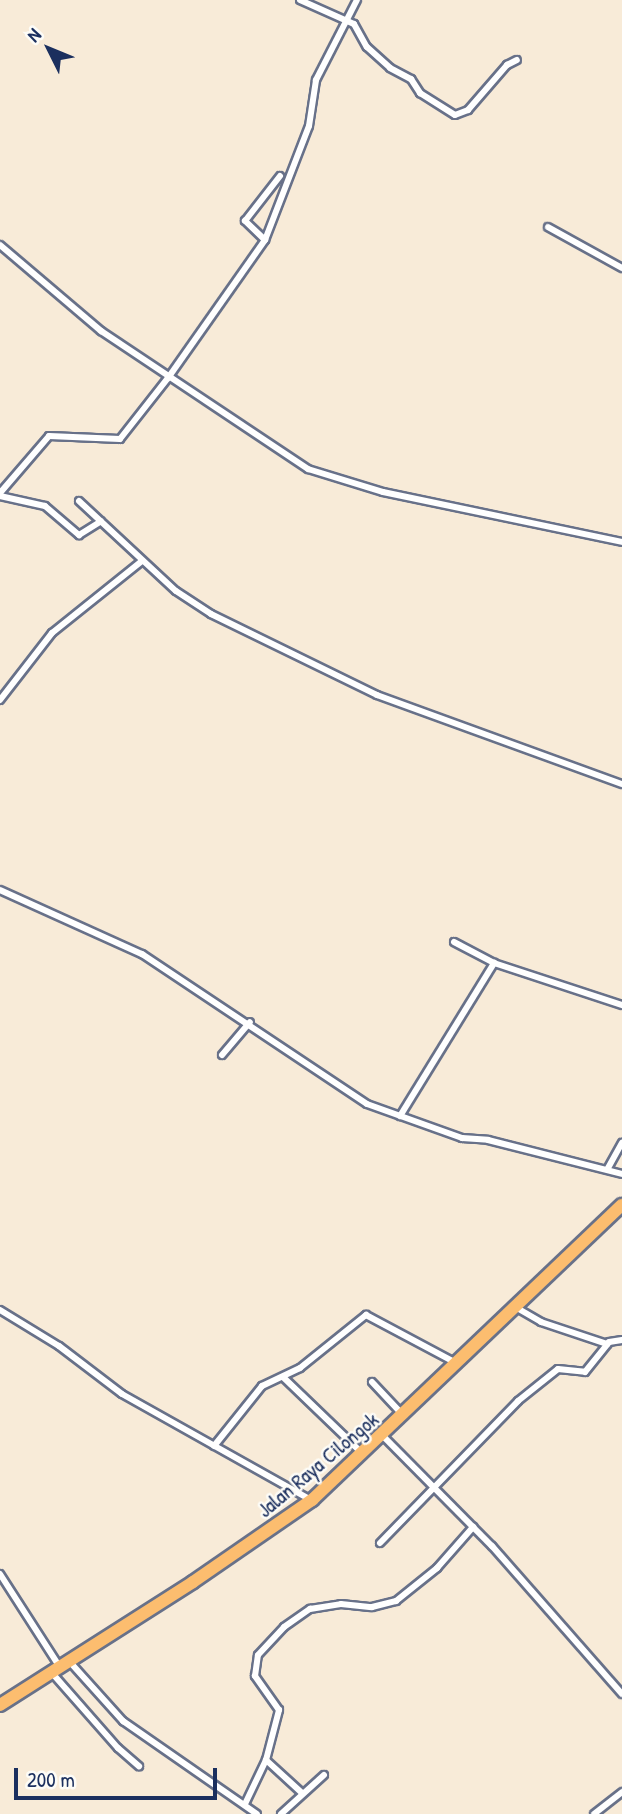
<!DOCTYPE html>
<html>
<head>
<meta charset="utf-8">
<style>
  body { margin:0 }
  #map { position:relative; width:622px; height:1814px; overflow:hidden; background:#f8ebd8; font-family:"Patrick Hand",sans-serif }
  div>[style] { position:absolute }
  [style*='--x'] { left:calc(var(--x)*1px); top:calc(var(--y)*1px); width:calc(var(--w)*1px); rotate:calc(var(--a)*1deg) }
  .roads { filter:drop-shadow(2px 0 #687189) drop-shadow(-2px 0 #687189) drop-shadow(0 2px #687189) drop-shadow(0 -2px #687189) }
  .street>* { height:6px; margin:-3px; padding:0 3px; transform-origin:3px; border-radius:3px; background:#fff }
  .highway>* { height:12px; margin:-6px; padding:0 6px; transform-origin:6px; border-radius:6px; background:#fcbd6f }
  span { translate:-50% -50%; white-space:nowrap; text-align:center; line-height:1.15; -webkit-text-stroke:5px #fdfcf7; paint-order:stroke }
  .street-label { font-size:21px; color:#1b2f5e }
  .north { position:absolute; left:14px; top:14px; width:70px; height:70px; -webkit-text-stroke:5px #fdfcf7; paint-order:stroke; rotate:313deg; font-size:19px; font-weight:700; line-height:28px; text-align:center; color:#1b2f5e }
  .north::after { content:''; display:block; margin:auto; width:24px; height:32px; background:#1b2f5e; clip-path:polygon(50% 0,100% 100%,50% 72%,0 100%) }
  .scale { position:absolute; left:14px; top:1768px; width:203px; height:32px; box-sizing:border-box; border:4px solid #1b2f5e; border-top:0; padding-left:9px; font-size:21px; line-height:24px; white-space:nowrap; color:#1b2f5e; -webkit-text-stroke:5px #fdfcf7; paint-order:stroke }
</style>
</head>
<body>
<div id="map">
  <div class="roads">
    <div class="street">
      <i style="--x:300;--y:0;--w:59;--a:24"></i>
      <i style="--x:354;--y:24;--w:26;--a:61"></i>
      <i style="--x:367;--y:47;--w:31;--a:42"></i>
      <i style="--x:390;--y:68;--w:24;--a:28"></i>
      <i style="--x:411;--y:79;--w:17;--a:57"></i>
      <i style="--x:420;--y:93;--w:41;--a:32.2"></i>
      <i style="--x:455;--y:115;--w:14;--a:-21"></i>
      <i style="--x:468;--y:110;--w:60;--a:-49.1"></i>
      <i style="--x:507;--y:65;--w:11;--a:-27"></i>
      <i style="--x:548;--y:227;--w:85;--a:29"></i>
      <i style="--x:265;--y:240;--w:28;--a:-136"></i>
      <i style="--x:245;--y:221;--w:57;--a:-52.1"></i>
      <i style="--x:0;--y:245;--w:133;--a:40.4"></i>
      <i style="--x:101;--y:331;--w:249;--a:33.7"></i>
      <i style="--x:308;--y:469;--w:78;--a:17"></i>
      <i style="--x:383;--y:492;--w:244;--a:11.8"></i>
      <i style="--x:0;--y:493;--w:75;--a:-49.3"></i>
      <i style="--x:49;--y:436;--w:71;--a:2.4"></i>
      <i style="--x:120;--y:439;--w:78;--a:-51.8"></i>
      <i style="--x:168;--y:378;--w:169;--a:-54.9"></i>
      <i style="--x:265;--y:240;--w:122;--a:-68.9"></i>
      <i style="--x:309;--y:126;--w:47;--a:-81.3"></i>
      <i style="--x:316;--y:80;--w:90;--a:-62.9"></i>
      <i style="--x:0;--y:496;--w:46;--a:12.5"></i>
      <i style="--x:45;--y:506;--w:45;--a:40.5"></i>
      <i style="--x:79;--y:535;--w:26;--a:-32"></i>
      <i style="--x:79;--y:501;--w:132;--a:42.9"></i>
      <i style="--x:176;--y:591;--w:42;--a:33.3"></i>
      <i style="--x:211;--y:614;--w:185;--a:26"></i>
      <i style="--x:377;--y:695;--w:261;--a:20"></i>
      <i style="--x:0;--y:700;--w:85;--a:-52.2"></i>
      <i style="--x:52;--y:633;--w:115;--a:-38.7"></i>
      <i style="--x:0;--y:890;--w:156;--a:24.3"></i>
      <i style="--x:142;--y:954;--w:270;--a:33.7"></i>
      <i style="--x:367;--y:1104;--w:101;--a:19.7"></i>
      <i style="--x:462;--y:1138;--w:26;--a:4"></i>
      <i style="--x:488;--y:1140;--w:138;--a:14.2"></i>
      <i style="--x:454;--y:942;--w:45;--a:27.7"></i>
      <i style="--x:494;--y:963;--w:135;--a:18.2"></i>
      <i style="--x:222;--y:1055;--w:43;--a:-49.7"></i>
      <i style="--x:400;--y:1116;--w:180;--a:-58.4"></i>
      <i style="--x:608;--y:1168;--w:29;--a:-61"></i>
      <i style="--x:517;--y:1308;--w:28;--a:30"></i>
      <i style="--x:541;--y:1322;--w:70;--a:18.4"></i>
      <i style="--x:0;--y:1310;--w:69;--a:31.4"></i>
      <i style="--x:59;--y:1346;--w:79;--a:37.3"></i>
      <i style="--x:122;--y:1394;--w:217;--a:29.3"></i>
      <i style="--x:283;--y:1377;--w:111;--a:43.9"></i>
      <i style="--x:372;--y:1382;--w:44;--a:46.8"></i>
      <i style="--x:383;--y:1436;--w:155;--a:45.3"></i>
      <i style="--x:492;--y:1546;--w:197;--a:48.7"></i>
      <i style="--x:214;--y:1446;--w:77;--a:-51.3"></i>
      <i style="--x:262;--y:1386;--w:42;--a:-25.3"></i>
      <i style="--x:300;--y:1368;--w:85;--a:-38.8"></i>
      <i style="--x:366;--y:1315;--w:104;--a:28"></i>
      <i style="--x:380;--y:1543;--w:198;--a:-45.8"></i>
      <i style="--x:518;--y:1401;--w:51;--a:-38.7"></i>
      <i style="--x:558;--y:1369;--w:27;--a:6"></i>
      <i style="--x:585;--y:1372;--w:38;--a:-51"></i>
      <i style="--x:609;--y:1342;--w:13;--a:-9"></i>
      <i style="--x:0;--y:1574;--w:109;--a:57.3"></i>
      <i style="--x:69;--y:1661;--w:81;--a:48"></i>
      <i style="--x:123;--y:1721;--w:163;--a:34.8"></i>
      <i style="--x:52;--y:1673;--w:100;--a:48.7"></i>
      <i style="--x:118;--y:1748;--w:28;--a:41"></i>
      <i style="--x:302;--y:1793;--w:49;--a:-137.5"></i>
      <i style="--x:266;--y:1760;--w:52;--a:-75.4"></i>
      <i style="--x:279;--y:1710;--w:42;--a:-125.2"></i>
      <i style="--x:255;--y:1676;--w:21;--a:-82"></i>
      <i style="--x:258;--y:1655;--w:38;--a:-47"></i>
      <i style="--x:284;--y:1627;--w:32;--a:-35"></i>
      <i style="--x:310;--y:1609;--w:31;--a:-9"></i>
      <i style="--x:341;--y:1604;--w:31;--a:6"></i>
      <i style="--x:372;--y:1607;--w:25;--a:-14"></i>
      <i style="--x:396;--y:1601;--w:53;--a:-38.8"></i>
      <i style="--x:437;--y:1568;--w:55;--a:-48.7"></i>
      <i style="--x:245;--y:1804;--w:49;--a:-64.5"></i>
      <i style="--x:281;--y:1814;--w:58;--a:-42.2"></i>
      <i style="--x:594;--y:1814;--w:36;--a:-38"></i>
    </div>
    <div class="highway">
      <i style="--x:0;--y:1705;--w:229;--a:-32.5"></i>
      <i style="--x:193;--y:1582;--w:145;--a:-34.6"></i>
      <i style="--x:312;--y:1500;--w:428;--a:-43.6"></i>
    </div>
  </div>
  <div class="street-label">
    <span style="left:318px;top:1465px;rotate:-40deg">Jalan Raya Cilongok</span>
  </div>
  <div class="north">N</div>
  <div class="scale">200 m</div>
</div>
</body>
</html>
